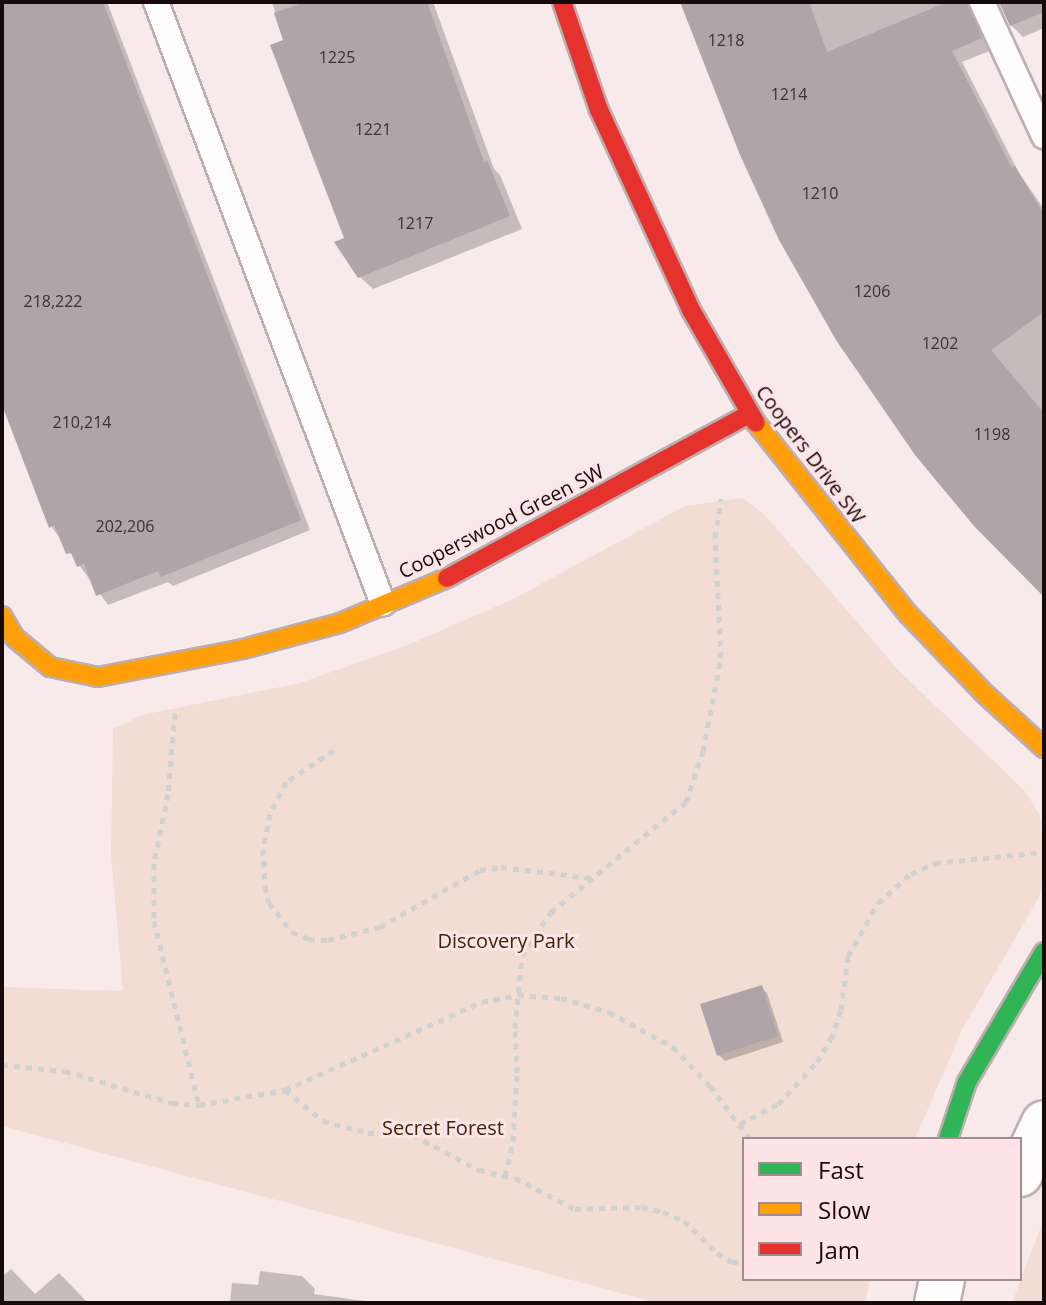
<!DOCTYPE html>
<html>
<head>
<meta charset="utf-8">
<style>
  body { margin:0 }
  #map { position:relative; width:1046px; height:1305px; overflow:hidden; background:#f8eaeb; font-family:"Open Sans",sans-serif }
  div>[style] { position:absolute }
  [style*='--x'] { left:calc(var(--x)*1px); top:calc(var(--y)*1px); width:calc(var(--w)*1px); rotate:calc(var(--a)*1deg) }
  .green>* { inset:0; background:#f1ddd3 }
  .shadow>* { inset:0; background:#0003 }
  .building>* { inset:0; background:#afa4a7 }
  .path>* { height:5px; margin-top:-2.5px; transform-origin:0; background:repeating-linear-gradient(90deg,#d3d0d0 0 6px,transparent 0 12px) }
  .roads { filter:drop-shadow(2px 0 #bcaeaf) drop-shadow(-2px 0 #bcaeaf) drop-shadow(0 2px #bcaeaf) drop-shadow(0 -2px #bcaeaf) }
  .lane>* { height:24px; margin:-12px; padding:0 12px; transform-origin:12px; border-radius:12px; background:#fefcfc }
  .street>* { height:44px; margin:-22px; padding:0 22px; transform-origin:22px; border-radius:22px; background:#fefcfc }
  .fast>* { height:18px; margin:-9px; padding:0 9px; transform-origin:9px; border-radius:9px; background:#30b455 }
  .slow>* { height:18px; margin:-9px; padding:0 9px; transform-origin:9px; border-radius:9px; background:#ff9f0a }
  .jam>* { height:18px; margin:-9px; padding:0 9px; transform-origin:9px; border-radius:9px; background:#e5322d }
  span { translate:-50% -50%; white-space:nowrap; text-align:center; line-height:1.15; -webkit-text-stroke:6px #fee4e6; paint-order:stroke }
  .number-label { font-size:16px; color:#3d3032 }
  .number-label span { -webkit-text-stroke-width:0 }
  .street-label { font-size:20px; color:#170a0b }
  .park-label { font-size:20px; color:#402409 }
  .frame { position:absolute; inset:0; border:4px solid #170a0b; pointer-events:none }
  .legend { position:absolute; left:742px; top:1137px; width:280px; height:144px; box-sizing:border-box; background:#fee4e6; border:2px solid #a28d8e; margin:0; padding:10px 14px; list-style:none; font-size:24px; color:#170a0b }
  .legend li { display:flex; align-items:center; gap:16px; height:40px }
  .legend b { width:40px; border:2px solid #a28d8e }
</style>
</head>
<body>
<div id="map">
  <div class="green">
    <i style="clip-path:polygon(742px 498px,764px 514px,899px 671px,1025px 791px,1040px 816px,1044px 838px,1044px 879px,1039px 897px,962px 1030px,915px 1139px,744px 1139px,744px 1279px,870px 1279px,865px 1303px,657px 1303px,2px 1126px,2px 987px,123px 991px,111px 854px,113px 729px,142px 715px,300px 683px,408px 645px,513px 599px,685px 506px)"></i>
    <i style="clip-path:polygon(1043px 1221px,1044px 1303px,1012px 1303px)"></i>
  </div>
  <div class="shadow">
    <i style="clip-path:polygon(2px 2px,107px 2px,310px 530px,173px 586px,168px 582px,108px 605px,51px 526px,2px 400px)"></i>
    <i style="clip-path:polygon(272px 2px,433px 2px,494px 169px,500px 175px,522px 229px,373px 289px,360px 277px,346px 239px)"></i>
    <i style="clip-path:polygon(685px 2px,986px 2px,992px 50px,962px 62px,1019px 173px,1044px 209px,1044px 595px)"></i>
    <i style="clip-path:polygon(1000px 2px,1044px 2px,1044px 28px,1023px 37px,1011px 25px)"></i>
    <i style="clip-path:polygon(761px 987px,767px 993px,783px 1042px,725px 1061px,719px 1055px)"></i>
    <i style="clip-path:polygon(11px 1269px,35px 1294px,59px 1273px,88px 1303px,2px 1303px,2px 1277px)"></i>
    <i style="clip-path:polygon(260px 1271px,302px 1276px,315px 1289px,314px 1294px,379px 1303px,230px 1303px,232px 1283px,258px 1285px)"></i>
  </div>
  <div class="building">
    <i style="clip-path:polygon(2px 2px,103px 2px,301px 520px,161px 577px,158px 571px,96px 596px,84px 564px,77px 567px,71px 553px,66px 554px,54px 525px,49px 528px,2px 405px)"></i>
    <i style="clip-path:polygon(306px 2px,427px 2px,484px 162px,487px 160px,510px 216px,358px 278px,334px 242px,344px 238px,270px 45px,283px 40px,274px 13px)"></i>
    <i style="clip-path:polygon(680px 2px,809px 2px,827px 52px,947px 2px,967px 2px,982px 38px,952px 51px,1012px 168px,1015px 166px,1044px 214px,1044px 312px,991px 350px,1044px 413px,1044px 597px,974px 526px,915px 455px,836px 340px,779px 240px,740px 155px)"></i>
    <i style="clip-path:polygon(999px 2px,1044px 2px,1044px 12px,1010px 26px)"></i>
    <i style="clip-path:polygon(762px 985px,778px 1036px,717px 1056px,700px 1004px)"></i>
  </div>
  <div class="path">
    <i style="--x:175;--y:713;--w:81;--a:94.9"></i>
    <i style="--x:168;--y:794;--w:70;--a:101.5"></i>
    <i style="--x:154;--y:863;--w:58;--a:90"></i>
    <i style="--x:154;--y:921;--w:189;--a:76.3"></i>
    <i style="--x:334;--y:750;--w:58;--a:146.3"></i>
    <i style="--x:286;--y:782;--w:36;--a:117"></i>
    <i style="--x:270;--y:814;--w:36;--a:101"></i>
    <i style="--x:263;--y:849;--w:37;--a:87"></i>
    <i style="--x:265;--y:886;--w:17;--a:77"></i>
    <i style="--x:269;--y:903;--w:37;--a:52"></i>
    <i style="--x:292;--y:932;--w:18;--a:22"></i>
    <i style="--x:309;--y:939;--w:19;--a:3"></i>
    <i style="--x:328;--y:940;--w:54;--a:-14"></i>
    <i style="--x:380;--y:927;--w:115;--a:-29.7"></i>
    <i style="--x:480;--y:870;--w:21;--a:-8"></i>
    <i style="--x:501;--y:867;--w:91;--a:7"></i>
    <i style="--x:2;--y:1065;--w:63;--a:5.4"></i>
    <i style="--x:65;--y:1071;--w:112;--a:16.7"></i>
    <i style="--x:172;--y:1103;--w:27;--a:4"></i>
    <i style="--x:199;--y:1105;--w:87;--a:-9.9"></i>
    <i style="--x:285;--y:1090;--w:216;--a:-24.1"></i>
    <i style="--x:482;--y:1002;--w:37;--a:-11"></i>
    <i style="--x:518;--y:995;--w:43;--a:4"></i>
    <i style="--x:561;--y:998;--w:50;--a:16.3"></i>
    <i style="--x:609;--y:1012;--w:73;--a:28.7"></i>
    <i style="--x:673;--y:1047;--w:54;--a:46.5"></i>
    <i style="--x:710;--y:1086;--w:66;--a:53"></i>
    <i style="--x:285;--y:1090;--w:49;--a:39.2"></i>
    <i style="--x:323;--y:1121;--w:47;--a:14.9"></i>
    <i style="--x:368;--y:1133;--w:32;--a:-4"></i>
    <i style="--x:400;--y:1131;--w:14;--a:17"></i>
    <i style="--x:413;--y:1135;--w:75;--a:27.9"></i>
    <i style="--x:479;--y:1170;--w:37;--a:13"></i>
    <i style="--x:515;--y:1178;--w:68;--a:27.3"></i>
    <i style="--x:575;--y:1209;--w:67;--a:-1.7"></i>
    <i style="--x:642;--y:1207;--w:22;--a:13"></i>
    <i style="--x:663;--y:1212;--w:23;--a:23"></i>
    <i style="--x:684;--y:1221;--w:46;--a:44.1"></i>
    <i style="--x:717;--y:1253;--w:17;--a:31"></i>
    <i style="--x:732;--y:1262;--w:12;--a:0"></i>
    <i style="--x:740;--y:1124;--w:43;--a:-27.8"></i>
    <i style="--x:778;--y:1104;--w:57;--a:-47.1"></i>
    <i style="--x:817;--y:1062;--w:27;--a:-59"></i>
    <i style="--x:831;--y:1039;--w:31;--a:-71"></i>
    <i style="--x:841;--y:1010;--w:54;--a:-82.6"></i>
    <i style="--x:848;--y:956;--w:61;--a:-60.5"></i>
    <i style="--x:878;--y:903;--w:44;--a:-41.3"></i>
    <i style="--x:911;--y:874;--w:26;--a:-25"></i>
    <i style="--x:935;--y:863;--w:110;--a:-5.8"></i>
    <i style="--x:505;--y:1176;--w:36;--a:-77"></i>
    <i style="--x:513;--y:1141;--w:68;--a:-86.6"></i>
    <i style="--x:517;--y:1073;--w:45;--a:-92.5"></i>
    <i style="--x:515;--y:1028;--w:72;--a:-84.4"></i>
    <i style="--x:522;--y:956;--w:53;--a:-56.6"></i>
    <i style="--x:551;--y:912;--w:174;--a:-39.2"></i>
    <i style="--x:686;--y:802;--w:54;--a:-71.6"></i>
    <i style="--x:703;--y:751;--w:95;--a:-79"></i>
    <i style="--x:721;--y:658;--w:121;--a:-92.8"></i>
    <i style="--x:715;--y:537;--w:39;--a:-81"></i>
  </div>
  <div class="roads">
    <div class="lane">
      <i style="--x:156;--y:2;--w:643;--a:69.34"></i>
      <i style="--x:982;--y:2;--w:148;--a:65.2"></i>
    </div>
    <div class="street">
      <i style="--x:1020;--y:1174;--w:56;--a:-64.8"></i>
      <i style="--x:937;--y:1303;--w:25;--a:-78"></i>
    </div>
    <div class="fast">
      <i style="--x:948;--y:1139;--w:60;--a:-71.6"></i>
      <i style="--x:967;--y:1082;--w:151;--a:-59.4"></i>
    </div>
    <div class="slow">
      <i style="--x:756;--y:423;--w:244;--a:51.5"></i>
      <i style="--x:908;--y:614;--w:112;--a:46.1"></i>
      <i style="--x:986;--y:695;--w:79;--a:42.4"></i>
      <i style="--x:2;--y:616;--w:24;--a:60"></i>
      <i style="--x:14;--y:637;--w:47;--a:39.8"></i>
      <i style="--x:50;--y:667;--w:49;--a:11.8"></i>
      <i style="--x:98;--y:677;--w:148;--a:-10.9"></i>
      <i style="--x:243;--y:649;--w:100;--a:-15"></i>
      <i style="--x:340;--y:623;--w:116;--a:-22.8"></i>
    </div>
    <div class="jam">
      <i style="--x:562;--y:2;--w:114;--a:71.1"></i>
      <i style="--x:599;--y:110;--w:220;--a:65.3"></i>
      <i style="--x:691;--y:310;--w:130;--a:60.1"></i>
      <i style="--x:447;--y:578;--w:344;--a:-28.5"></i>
    </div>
  </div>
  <div class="number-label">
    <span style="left:726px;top:40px">1218</span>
    <span style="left:337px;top:57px">1225</span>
    <span style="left:789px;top:94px">1214</span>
    <span style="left:373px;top:129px">1221</span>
    <span style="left:820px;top:193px">1210</span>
    <span style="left:415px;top:223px">1217</span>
    <span style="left:872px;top:291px">1206</span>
    <span style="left:53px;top:301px">218,222</span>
    <span style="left:940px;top:343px">1202</span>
    <span style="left:82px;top:422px">210,214</span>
    <span style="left:992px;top:434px">1198</span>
    <span style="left:125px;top:526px">202,206</span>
  </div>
  <div class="street-label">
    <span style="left:811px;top:454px;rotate:53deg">Coopers Drive SW</span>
    <span style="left:501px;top:521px;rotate:-27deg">Cooperswood Green SW</span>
  </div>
  <div class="park-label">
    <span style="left:506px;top:940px">Discovery Park</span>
    <span style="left:443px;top:1127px">Secret Forest</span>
  </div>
  <div class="frame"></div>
  <ul class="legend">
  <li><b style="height:10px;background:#30b455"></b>Fast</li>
  <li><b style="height:10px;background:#ff9f0a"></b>Slow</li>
  <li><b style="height:10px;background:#e5322d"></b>Jam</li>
  </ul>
</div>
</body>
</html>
